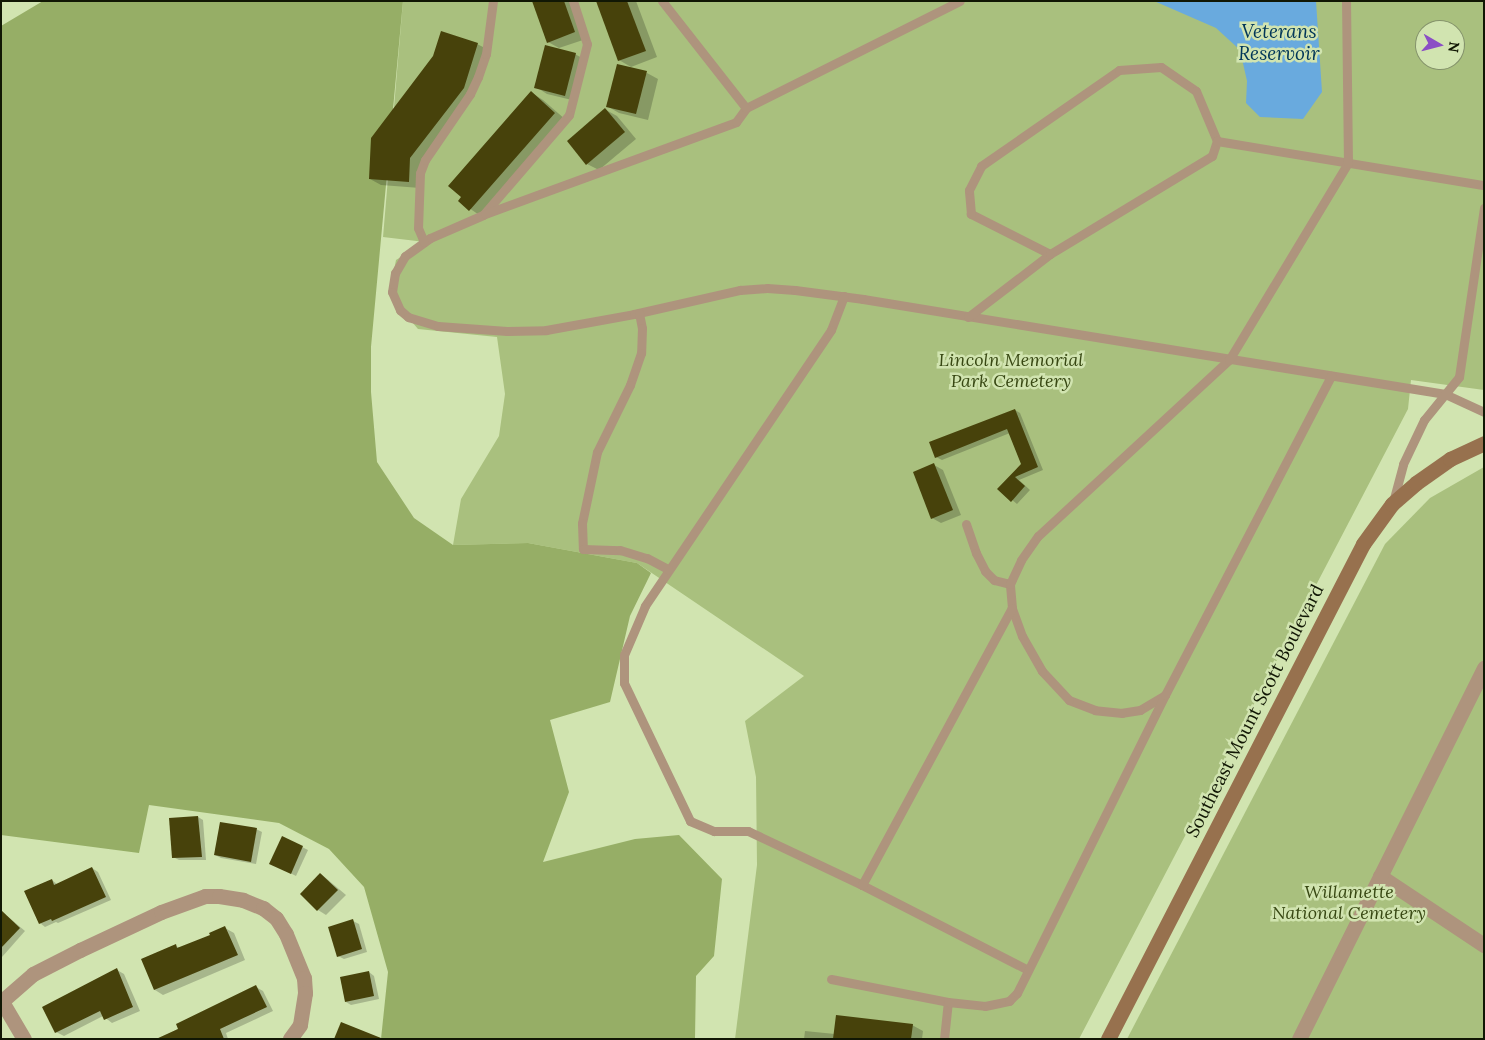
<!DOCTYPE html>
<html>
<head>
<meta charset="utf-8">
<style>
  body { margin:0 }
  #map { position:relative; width:1485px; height:1040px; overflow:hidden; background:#d1e4b0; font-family:Lora,serif }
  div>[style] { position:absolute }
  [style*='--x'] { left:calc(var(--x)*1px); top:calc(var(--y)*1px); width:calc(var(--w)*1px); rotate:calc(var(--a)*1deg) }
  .green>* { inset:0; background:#a9c07e }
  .forest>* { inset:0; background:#96ae66 }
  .water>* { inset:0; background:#69aade }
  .shadow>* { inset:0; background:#0003 }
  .building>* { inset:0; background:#47420b }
  .service>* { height:9px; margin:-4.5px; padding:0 4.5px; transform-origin:4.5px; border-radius:4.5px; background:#ae947d }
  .minor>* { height:15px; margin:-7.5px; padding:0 7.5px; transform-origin:7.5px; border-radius:7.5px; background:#ae947d }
  .secondary>* { height:15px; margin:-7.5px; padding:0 7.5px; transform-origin:7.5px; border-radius:7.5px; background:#97714e }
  span { translate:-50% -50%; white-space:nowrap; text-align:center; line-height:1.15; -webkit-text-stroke:5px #d1e4b0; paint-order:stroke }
  .park-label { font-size:18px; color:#384813; font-style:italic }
  .street-label { font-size:18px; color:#111704 }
  .water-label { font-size:19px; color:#013658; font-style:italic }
  .frame { position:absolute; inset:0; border:2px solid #111704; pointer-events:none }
  .north { position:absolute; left:1415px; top:20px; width:50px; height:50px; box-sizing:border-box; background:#d1e4b0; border:1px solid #84926b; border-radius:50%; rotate:98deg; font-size:14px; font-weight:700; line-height:20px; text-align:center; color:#111704 }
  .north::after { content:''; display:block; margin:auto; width:18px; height:22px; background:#8b4fc5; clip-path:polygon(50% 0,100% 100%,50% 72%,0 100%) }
</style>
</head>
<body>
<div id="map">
  <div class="green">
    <i style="clip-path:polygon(evenodd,403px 1px,1484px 1px,1484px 390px,1411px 380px,1408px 409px,1079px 1039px,735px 1039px,757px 865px,756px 777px,745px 721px,804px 676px,637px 563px,528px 543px,453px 545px,461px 499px,499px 436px,505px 394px,497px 337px,418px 329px,389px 295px,396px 260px,425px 242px,383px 237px,403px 1px,1425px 30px,1455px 30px,1455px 60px,1425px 60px,1425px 30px)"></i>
    <i style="clip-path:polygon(1484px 467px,1484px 1039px,1127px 1039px,1385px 544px,1430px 498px)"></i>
  </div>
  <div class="forest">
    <i style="clip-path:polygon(43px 1px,403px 1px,371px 347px,371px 392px,377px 462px,414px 518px,453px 545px,528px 543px,637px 563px,651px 573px,630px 616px,610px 702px,550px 720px,569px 792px,543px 862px,635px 839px,679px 835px,722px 879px,714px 956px,696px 976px,695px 1039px,381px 1039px,388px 972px,364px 887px,329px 849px,279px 823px,149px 805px,139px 853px,1px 835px,1px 26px)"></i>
  </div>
  <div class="water">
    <i style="clip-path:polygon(1154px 1px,1316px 1px,1322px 92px,1303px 119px,1260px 117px,1246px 103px,1247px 81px,1240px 50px,1216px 28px)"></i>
  </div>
  <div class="shadow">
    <i style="clip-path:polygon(533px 1px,572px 1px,586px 39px,559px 48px,548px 42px)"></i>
    <i style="clip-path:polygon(597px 1px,636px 1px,657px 57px,631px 67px,619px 60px)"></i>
    <i style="clip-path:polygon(477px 44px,489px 50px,475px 94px,422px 164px,420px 188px,381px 185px,370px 179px)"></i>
    <i style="clip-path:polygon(575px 54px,587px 61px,576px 101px,547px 94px,536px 87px)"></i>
    <i style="clip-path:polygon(647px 73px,658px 79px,648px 120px,619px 113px,607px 106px)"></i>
    <i style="clip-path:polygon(532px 93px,543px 100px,566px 120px,482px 217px,459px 201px)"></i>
    <i style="clip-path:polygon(606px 110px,617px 116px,636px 139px,599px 170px,587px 164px)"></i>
    <i style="clip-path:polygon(1015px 410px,1020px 413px,1043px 470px,1019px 480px,1030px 490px,1017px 504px,999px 489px,1022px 464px,1010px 433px,942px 460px,936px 457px)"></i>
    <i style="clip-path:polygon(934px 465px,943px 470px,961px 515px,941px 523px,932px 518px)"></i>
    <i style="clip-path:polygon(198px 817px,203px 820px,206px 860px,179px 860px,173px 857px)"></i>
    <i style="clip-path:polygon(256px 829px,262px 832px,256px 864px,221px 858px,215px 855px)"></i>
    <i style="clip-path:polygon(302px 847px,308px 850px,296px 876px,276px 866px)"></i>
    <i style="clip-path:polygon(92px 868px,98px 872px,111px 900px,58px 923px,56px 922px,45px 927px,40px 923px,52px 880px,58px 885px)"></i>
    <i style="clip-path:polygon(321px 874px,346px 895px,326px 915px,318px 910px)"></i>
    <i style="clip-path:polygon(7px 916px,25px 931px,2px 957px,1px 919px)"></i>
    <i style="clip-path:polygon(353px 921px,359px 924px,367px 952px,344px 959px,338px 956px)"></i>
    <i style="clip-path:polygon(225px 928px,234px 933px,245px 960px,163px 995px,155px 990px,176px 946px,180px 948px,211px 936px)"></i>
    <i style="clip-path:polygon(117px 970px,124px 974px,140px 1011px,112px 1023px,103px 1016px,64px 1036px,56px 1032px)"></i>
    <i style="clip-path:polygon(369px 972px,374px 976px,379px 999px,351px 1005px,346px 1002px)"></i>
    <i style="clip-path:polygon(256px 987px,263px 991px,273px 1011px,226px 1033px,228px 1039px,159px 1039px)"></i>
    <i style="clip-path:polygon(912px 1025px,923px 1031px,922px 1039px,804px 1039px,805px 1031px,835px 1034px)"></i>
  </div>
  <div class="building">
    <i style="clip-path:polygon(532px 1px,564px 1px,575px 32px,547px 43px)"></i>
    <i style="clip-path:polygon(596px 1px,627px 1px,646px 51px,618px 61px)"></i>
    <i style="clip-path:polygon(441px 31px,478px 43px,464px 88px,410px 158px,409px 182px,369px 179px,371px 138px,433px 56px)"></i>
    <i style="clip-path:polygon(545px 45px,576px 53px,565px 96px,534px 88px)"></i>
    <i style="clip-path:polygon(617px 64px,647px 71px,636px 114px,606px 107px)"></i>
    <i style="clip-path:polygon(531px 91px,555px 113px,469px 211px,458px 201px,461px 197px,448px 186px)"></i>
    <i style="clip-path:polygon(605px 108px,625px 132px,586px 165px,567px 141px)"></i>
    <i style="clip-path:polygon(1015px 409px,1038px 467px,1015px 477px,1025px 486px,1011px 502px,997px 489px,1021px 464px,1007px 429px,935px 458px,929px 442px)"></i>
    <i style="clip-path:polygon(934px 463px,953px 510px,931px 519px,913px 472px)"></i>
    <i style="clip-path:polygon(198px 816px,202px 857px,172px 858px,169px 818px)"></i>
    <i style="clip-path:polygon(220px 822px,257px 828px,251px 862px,214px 855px)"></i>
    <i style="clip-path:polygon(282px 836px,303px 846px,291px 874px,269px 864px)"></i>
    <i style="clip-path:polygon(92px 867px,106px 897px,52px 921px,51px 919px,39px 924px,24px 891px,52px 879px,54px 885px)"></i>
    <i style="clip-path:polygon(320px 873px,338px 890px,317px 911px,300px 894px)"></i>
    <i style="clip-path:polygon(1px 910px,20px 928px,1px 948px)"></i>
    <i style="clip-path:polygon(353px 919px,362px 949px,337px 957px,328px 927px)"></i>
    <i style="clip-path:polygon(225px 926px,238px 955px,154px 990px,141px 959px,176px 944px,177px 948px,210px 935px,209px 933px)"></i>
    <i style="clip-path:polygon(117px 968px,133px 1007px,104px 1020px,100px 1011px,55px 1033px,42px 1007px)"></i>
    <i style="clip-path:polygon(369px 971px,374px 996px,345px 1002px,340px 977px)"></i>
    <i style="clip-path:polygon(256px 985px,267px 1007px,220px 1029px,224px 1039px,156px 1039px,178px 1029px,176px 1024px)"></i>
    <i style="clip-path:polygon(836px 1015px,913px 1024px,911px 1039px,833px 1039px)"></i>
    <i style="clip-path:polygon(341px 1022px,381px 1038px,381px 1039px,334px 1039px)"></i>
  </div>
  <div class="service">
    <i style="--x:573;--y:1;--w:45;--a:72"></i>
    <i style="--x:587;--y:44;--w:73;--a:104.2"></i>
    <i style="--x:569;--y:115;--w:132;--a:130.7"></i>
    <i style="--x:483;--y:215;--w:58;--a:156.5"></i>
    <i style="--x:430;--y:238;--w:31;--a:144"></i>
    <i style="--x:405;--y:256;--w:20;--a:120"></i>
    <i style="--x:395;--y:273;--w:19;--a:99"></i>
    <i style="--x:392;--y:292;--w:20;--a:66"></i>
    <i style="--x:400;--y:310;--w:11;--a:41"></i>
    <i style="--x:408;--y:317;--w:31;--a:17"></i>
    <i style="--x:438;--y:326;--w:69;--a:4.1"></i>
    <i style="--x:507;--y:331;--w:39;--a:-1"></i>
    <i style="--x:546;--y:330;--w:89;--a:-10.3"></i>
    <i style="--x:634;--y:314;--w:109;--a:-12.8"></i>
    <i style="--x:740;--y:290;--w:27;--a:-4"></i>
    <i style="--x:767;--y:288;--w:28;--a:4"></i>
    <i style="--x:795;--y:290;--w:69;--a:7.5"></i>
    <i style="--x:863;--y:299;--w:590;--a:9.27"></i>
    <i style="--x:1445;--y:394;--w:43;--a:24.8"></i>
    <i style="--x:746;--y:108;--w:239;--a:-26.6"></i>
    <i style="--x:485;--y:214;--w:267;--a:-20.1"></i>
    <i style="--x:736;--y:122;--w:17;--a:-54"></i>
    <i style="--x:746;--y:108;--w:136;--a:-128.1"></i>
    <i style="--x:424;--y:242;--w:15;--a:-113"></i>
    <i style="--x:418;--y:228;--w:55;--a:-87.9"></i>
    <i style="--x:420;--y:173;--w:14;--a:-69"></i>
    <i style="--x:425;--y:160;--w:80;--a:-55.7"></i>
    <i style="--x:470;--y:94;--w:19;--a:-65"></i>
    <i style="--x:478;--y:77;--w:24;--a:-71"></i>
    <i style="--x:486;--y:54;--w:53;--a:-82.5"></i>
    <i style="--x:1050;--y:254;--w:89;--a:-153.1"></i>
    <i style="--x:971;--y:214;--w:24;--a:-95"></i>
    <i style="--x:969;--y:190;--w:27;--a:-63"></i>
    <i style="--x:981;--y:166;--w:168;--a:-34.8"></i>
    <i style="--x:1119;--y:70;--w:42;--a:-4.1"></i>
    <i style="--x:1161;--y:67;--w:42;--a:34.4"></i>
    <i style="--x:1196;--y:91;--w:54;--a:67.2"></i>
    <i style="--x:844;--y:296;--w:36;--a:111"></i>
    <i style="--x:831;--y:330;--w:333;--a:124"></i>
    <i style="--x:645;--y:606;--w:53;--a:113.2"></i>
    <i style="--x:624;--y:655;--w:28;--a:90"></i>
    <i style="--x:624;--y:683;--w:153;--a:64.4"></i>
    <i style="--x:690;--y:821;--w:26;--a:23"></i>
    <i style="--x:714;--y:831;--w:34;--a:0"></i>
    <i style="--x:748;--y:831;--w:126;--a:25.3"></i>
    <i style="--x:862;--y:885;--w:186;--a:27.1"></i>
    <i style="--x:639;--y:313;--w:15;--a:79"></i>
    <i style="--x:642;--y:328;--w:25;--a:92"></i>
    <i style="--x:641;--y:353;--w:34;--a:109"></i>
    <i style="--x:630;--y:385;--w:75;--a:116.2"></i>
    <i style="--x:597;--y:452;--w:73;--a:101.9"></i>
    <i style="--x:582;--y:523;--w:26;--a:88"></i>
    <i style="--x:583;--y:549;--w:37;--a:2"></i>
    <i style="--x:620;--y:550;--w:28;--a:17"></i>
    <i style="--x:647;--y:558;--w:24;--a:28"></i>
    <i style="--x:968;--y:317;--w:103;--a:-37.5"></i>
    <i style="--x:1050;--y:254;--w:189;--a:-31.2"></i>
    <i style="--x:1212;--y:156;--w:16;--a:-72"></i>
    <i style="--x:1217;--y:141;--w:271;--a:9.4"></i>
    <i style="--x:1393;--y:502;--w:39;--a:-75"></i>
    <i style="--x:1403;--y:464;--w:49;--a:-64.5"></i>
    <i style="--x:1424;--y:420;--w:55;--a:-50.9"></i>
    <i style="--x:1459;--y:377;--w:171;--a:-81.6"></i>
    <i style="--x:966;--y:524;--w:31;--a:71"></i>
    <i style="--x:976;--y:553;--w:20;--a:63"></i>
    <i style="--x:985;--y:571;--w:13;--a:45"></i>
    <i style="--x:994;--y:580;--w:16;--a:14"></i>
    <i style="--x:1165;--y:695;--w:29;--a:149"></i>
    <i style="--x:1140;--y:710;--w:18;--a:171"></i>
    <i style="--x:1122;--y:713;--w:27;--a:-174"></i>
    <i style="--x:1095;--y:710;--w:28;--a:-159"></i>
    <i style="--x:1069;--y:700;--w:40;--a:-133"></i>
    <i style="--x:1042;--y:671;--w:40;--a:-119.7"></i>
    <i style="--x:1022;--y:636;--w:30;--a:-110"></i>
    <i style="--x:1012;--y:608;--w:24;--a:-95"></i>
    <i style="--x:1010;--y:584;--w:26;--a:-65"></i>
    <i style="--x:1021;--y:560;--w:29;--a:-55"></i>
    <i style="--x:1038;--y:536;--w:260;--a:-42.7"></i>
    <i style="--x:1229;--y:360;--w:230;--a:-58.9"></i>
    <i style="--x:1348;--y:163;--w:162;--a:-90.7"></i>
    <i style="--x:862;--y:885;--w:315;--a:-61.6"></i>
    <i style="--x:831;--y:979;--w:119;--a:11.1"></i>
    <i style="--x:944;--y:1039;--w:37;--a:-84"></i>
    <i style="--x:948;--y:1002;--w:37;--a:6"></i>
    <i style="--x:985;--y:1006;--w:25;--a:-12"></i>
    <i style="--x:1009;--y:1001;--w:11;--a:-45"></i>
    <i style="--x:1017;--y:993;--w:333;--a:-63.6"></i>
    <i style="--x:1165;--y:695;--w:360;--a:-62.5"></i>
  </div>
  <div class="minor">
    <i style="--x:1380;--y:876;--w:125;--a:33.6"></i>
    <i style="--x:1;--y:1000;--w:45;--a:59.5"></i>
    <i style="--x:2;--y:1001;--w:41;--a:-41.1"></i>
    <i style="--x:33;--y:974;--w:53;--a:-27.1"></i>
    <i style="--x:80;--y:950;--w:89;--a:-25.1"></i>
    <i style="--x:161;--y:912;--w:47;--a:-20"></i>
    <i style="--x:205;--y:896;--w:14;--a:0"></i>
    <i style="--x:219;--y:896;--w:24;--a:9"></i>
    <i style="--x:243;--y:900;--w:22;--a:22"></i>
    <i style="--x:263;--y:908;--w:16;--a:38"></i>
    <i style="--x:276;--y:918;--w:19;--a:58"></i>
    <i style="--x:286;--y:934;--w:48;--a:67.8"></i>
    <i style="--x:304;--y:978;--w:15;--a:86"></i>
    <i style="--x:305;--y:993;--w:32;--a:99"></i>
    <i style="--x:300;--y:1025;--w:17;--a:126"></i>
    <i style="--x:1299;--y:1039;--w:415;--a:-63.5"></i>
  </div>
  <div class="secondary">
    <i style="--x:1108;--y:1039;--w:557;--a:-62.74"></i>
    <i style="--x:1363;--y:544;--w:49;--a:-54.1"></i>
    <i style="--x:1392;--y:504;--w:32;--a:-41"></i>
    <i style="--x:1416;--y:483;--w:42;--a:-35.2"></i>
    <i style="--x:1450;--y:459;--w:38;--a:-25"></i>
  </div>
  <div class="park-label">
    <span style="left:1011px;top:371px">Lincoln Memorial<br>Park Cemetery</span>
    <span style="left:1349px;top:903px">Willamette<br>National Cemetery</span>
  </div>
  <div class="street-label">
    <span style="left:1255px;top:711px;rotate:-63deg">Southeast Mount Scott Boulevard</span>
  </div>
  <div class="water-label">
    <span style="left:1279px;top:43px">Veterans<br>Reservoir</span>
  </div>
  <div class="frame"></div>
  <div class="north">N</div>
</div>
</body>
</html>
